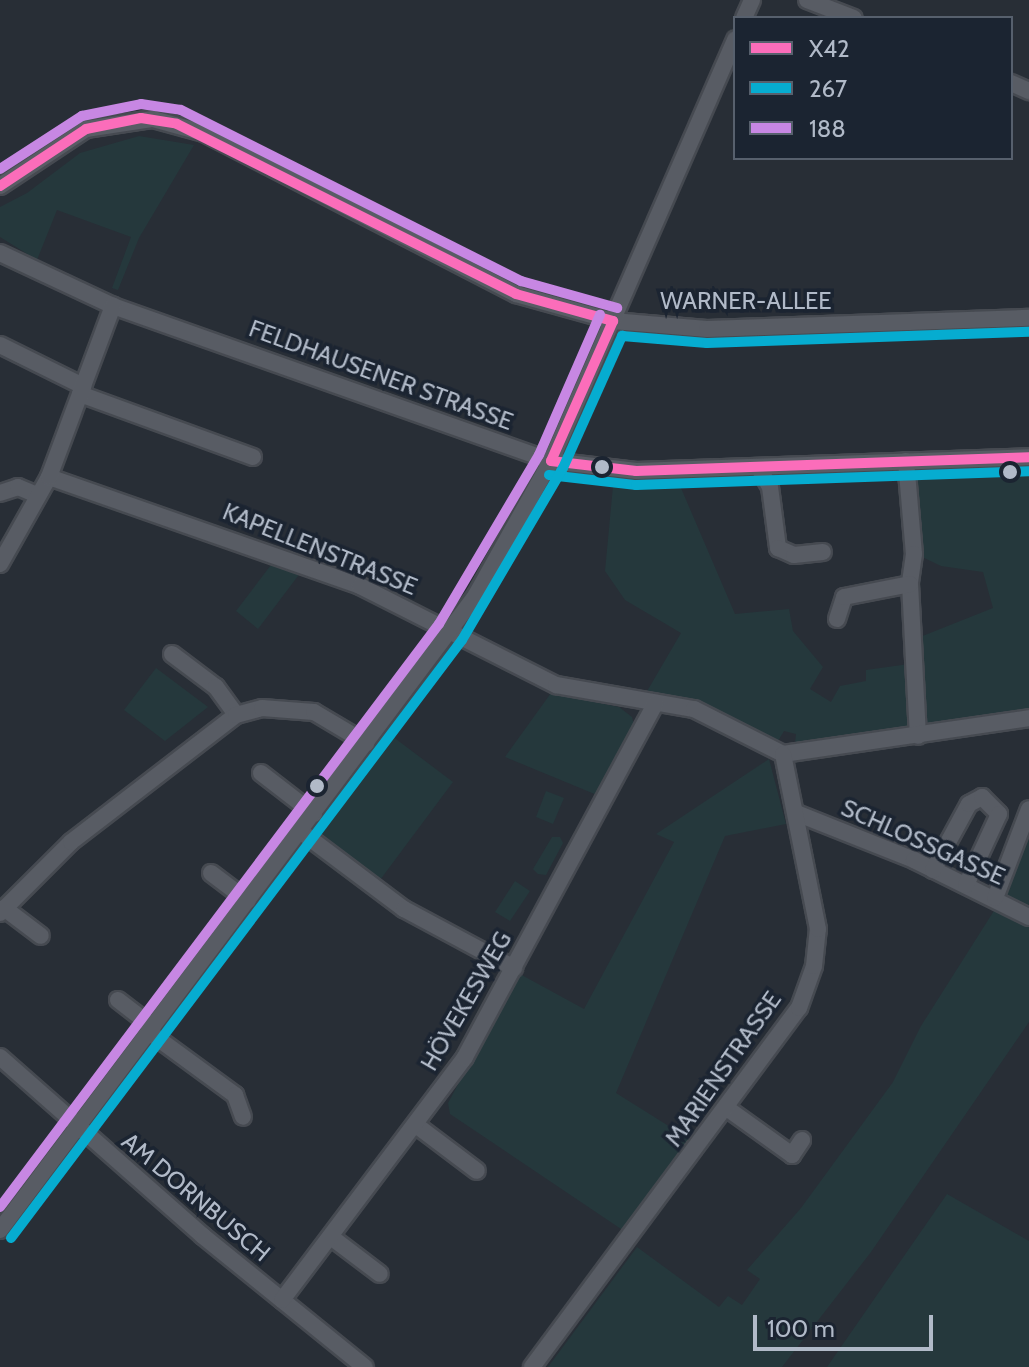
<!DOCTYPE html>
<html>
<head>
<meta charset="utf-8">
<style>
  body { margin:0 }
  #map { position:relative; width:1029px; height:1367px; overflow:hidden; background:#282e36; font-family:Cabin,sans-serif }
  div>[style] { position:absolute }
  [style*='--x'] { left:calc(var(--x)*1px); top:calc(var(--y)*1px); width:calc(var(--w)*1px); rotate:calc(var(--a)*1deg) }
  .green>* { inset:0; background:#25383c }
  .roads { filter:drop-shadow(2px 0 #464a51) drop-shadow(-2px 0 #464a51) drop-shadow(0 2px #464a51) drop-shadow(0 -2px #464a51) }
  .minor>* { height:16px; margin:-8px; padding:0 8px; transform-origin:8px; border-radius:8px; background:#585c64 }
  .bus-1>* { height:10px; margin:-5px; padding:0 5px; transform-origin:5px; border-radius:5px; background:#fb6dba }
  .bus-2>* { height:10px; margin:-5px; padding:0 5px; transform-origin:5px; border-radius:5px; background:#06acd0 }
  .bus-3>* { height:10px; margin:-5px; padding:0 5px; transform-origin:5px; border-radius:5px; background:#c787e3 }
  .dots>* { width:22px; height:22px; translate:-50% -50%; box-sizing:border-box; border:4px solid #1b2431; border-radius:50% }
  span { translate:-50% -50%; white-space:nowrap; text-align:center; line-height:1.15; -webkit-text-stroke:7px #1b2431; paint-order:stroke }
  .street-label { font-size:24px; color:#b1bac8 }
  .legend { position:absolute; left:733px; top:16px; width:280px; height:144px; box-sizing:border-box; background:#1b2431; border:2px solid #57606d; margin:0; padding:10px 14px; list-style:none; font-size:24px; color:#b1bac8 }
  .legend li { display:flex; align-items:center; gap:16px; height:40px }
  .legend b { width:40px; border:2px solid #57606d }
  .scale { position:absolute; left:753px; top:1315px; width:180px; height:36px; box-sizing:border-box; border:4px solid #b1bac8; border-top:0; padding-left:10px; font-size:24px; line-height:28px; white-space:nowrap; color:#b1bac8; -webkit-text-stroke:6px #1b2431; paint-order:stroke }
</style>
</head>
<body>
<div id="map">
  <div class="green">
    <i style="clip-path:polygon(139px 136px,194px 145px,139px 238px,118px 290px,112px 288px,131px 237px,57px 210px,37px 260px,0 237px,0 207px,27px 193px,80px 153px)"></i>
    <i style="clip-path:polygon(1029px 473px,1029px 713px,921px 730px,915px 639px,993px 608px,983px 572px,941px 566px,918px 555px,913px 476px)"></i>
    <i style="clip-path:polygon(613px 486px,681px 488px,735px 614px,789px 609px,793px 631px,823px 667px,810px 689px,831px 702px,840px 686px,866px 681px,866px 670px,909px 664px,909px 729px,795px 743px,796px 734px,784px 731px,778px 741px,703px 706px,646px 693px,681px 633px,625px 600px,605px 571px)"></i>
    <i style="clip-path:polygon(274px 561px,301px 572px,258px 629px,236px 611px)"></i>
    <i style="clip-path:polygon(156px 668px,208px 707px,165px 741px,124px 710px)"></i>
    <i style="clip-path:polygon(551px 693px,619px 707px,632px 717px,634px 725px,597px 795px,505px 757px)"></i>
    <i style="clip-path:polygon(392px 736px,453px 782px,380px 880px,324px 839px,321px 830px)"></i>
    <i style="clip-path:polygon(769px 759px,786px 824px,725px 836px,616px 1093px,691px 1140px,624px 1231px,450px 1114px,448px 1103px,518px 973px,584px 1009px,674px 842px,656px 834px)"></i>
    <i style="clip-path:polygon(546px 791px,564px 798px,553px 824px,536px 817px)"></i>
    <i style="clip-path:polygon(1029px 823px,1029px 910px,1000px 896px)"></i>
    <i style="clip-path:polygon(552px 837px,560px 837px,563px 843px,546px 875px,538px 874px,533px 869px)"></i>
    <i style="clip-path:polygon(515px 881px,530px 891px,510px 921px,495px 912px)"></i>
    <i style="clip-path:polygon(997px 906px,1029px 922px,1029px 1022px,871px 1252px,782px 1367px,548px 1367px,637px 1247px,719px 1307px,728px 1296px,742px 1305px,760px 1279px,747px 1270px,801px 1208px,893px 1082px,921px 1026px)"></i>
    <i style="clip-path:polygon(947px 1194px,1029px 1241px,1029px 1367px,827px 1367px)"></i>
  </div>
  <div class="roads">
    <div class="minor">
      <i style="--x:807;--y:0;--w:50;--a:21"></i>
      <i style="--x:744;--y:18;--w:20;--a:-66"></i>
      <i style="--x:1011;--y:83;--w:20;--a:24"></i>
      <i style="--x:0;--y:186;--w:103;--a:-33.5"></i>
      <i style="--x:86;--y:129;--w:68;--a:-8.5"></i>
      <i style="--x:153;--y:119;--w:53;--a:15.4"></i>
      <i style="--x:204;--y:133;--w:351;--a:27.3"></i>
      <i style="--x:516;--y:294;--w:101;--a:15.6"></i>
      <i style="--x:613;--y:321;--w:94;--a:4.9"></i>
      <i style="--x:707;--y:329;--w:322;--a:-2"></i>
      <i style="--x:0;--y:253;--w:125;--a:25.1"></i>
      <i style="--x:113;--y:306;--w:465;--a:19.5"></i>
      <i style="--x:551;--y:461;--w:86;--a:6.7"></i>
      <i style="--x:636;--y:471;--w:393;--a:-2"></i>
      <i style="--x:0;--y:345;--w:93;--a:26.3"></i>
      <i style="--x:80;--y:394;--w:184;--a:20"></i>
      <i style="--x:906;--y:461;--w:93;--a:85.1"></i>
      <i style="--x:914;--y:554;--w:30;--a:98"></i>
      <i style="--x:910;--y:584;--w:152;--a:87"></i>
      <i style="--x:758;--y:467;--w:23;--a:59"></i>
      <i style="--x:770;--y:487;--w:62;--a:82.5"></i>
      <i style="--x:778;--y:548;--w:17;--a:24"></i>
      <i style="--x:794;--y:555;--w:29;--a:-6"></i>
      <i style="--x:49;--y:477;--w:330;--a:19.3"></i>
      <i style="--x:360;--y:586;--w:220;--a:26.8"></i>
      <i style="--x:556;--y:685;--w:140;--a:9.9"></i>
      <i style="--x:694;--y:709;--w:100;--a:26.8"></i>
      <i style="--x:783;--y:754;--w:249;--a:-8.3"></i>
      <i style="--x:0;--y:493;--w:19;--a:-18"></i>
      <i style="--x:18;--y:487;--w:21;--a:23"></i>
      <i style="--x:0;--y:564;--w:100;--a:-60.6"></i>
      <i style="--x:49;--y:477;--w:183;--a:-69.5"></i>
      <i style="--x:837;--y:619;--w:23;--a:-72"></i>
      <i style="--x:844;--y:597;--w:67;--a:-11.1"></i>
      <i style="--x:172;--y:654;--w:55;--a:36.9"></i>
      <i style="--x:216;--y:687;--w:34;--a:54"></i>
      <i style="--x:261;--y:773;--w:67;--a:37.7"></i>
      <i style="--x:796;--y:813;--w:127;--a:21.7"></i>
      <i style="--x:914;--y:860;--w:128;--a:26.4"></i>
      <i style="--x:300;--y:831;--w:130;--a:36.9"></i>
      <i style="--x:404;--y:909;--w:125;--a:28.2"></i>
      <i style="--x:933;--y:870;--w:75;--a:-61.4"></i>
      <i style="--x:969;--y:804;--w:15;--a:-28"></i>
      <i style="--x:982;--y:797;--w:24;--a:45"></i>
      <i style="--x:999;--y:814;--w:78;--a:114.9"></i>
      <i style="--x:211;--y:873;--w:46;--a:37.1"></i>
      <i style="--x:995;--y:898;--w:95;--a:-69.1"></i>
      <i style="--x:4;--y:908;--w:46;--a:37.1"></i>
      <i style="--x:0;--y:913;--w:100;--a:-45"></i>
      <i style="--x:71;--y:842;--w:208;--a:-37.6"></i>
      <i style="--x:236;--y:715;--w:27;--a:-15"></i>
      <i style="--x:262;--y:708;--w:52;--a:4.4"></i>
      <i style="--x:314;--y:712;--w:61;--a:30.8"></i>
      <i style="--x:118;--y:1000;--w:44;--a:37.6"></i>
      <i style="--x:149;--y:1032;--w:107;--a:36.2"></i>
      <i style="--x:235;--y:1095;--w:23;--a:70"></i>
      <i style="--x:0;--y:1057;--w:271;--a:41.4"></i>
      <i style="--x:203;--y:1236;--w:208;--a:39"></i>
      <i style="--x:728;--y:1109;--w:79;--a:35.7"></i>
      <i style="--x:792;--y:1155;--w:18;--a:-56"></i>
      <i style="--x:416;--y:1125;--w:76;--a:37"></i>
      <i style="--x:0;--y:1230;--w:794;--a:-53.14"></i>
      <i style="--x:476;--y:595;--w:154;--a:-60.8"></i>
      <i style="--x:551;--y:461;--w:460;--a:-66.4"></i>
      <i style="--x:331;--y:1237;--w:61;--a:37.1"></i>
      <i style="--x:282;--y:1300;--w:304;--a:-53"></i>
      <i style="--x:465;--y:1057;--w:402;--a:-61.7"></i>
      <i style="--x:532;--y:1367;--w:447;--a:-53.4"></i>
      <i style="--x:799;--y:1008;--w:45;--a:-70.3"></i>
      <i style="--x:814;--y:966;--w:37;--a:-84"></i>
      <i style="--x:818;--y:929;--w:178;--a:-101.3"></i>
    </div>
  </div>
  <div class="bus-1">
    <i style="--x:0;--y:186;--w:103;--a:-33.5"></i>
    <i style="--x:86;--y:129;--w:56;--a:-11.3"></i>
    <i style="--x:141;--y:118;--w:36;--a:9"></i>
    <i style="--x:177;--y:124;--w:379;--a:26.6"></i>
    <i style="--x:516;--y:294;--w:101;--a:15.6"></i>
    <i style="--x:551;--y:461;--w:86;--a:6.7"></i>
    <i style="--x:636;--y:471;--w:393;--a:-2"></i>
    <i style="--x:551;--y:461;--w:153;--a:-66.1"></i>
  </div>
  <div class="bus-2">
    <i style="--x:549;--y:475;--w:88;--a:6.6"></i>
    <i style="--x:636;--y:485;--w:393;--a:-2"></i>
    <i style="--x:11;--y:1238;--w:749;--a:-52.98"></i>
    <i style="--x:462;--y:640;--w:199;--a:-59.6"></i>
    <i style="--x:563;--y:468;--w:145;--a:-65.9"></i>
    <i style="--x:622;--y:336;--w:85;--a:4.7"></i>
    <i style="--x:707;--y:343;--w:322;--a:-2"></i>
  </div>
  <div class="bus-3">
    <i style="--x:0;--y:169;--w:98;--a:-32.9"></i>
    <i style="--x:82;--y:116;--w:60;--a:-11.5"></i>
    <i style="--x:141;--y:104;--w:40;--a:8.5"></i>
    <i style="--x:181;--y:110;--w:381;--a:26.7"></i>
    <i style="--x:521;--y:281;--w:100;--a:15.7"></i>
    <i style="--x:0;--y:1207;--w:730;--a:-53.02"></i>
    <i style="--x:439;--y:624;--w:196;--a:-59.4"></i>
    <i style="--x:539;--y:455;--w:153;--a:-66.5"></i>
  </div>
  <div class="dots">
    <i style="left:602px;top:467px;background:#b1bac8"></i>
    <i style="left:1010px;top:472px;background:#b1bac8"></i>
    <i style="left:317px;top:786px;background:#b1bac8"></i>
  </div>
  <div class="street-label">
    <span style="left:746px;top:301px">WARNER-ALLEE</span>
    <span style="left:381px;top:375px;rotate:20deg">FELDHAUSENER STRASSE</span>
    <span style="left:320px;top:549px;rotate:22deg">KAPELLENSTRASSE</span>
    <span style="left:923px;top:842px;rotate:24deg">SCHLOSSGASSE</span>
    <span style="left:466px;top:1001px;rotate:-60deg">HÖVEKESWEG</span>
    <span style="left:723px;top:1069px;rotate:-55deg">MARIENSTRASSE</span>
    <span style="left:196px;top:1197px;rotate:40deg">AM DORNBUSCH</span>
  </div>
  <ul class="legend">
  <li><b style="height:10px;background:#fb6dba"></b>X42</li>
  <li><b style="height:10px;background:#06acd0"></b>267</li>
  <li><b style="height:10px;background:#c787e3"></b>188</li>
  </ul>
  <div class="scale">100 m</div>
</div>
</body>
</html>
